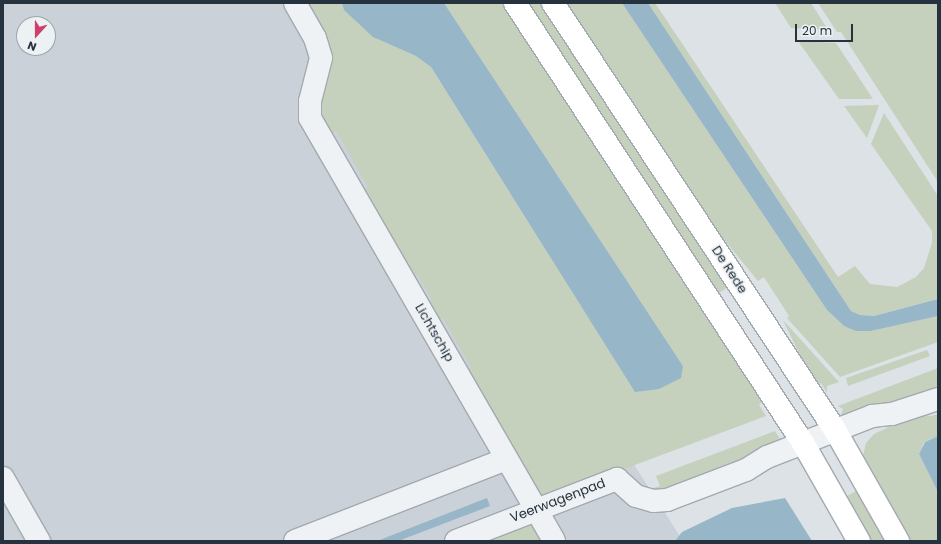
<!DOCTYPE html>
<html>
<head>
<meta charset="utf-8">
<style>
  body { margin:0 }
  #map { position:relative; width:941px; height:544px; overflow:hidden; background:#dce2e6; font-family:Poppins,sans-serif }
  div>[style] { position:absolute }
  [style*='--x'] { left:calc(var(--x)*1px); top:calc(var(--y)*1px); width:calc(var(--w)*1px); rotate:calc(var(--a)*1deg) }
  .built>* { inset:0; background:#cad1d8 }
  .green>* { inset:0; background:#c5d0bd }
  .water>* { inset:0; background:#97b6c7 }
  .roads { filter:drop-shadow(1px 0 #a2aab0) drop-shadow(-1px 0 #a2aab0) drop-shadow(0 1px #a2aab0) drop-shadow(0 -1px #a2aab0) }
  .minor>* { height:22px; margin:-11px; padding:0 11px; transform-origin:11px; border-radius:11px; background:#eff2f5 }
  .major>* { height:22px; margin:-11px; padding:0 11px; transform-origin:11px; border-radius:11px; background:#fff }
  span { translate:-50% -50%; white-space:nowrap; text-align:center; line-height:1.15; -webkit-text-stroke:3.5px #ecf1f4; paint-order:stroke }
  .street-label { font-size:13px; color:#26323d }
  .frame { position:absolute; inset:0; border:4px solid #26323d; pointer-events:none }
  .north { position:absolute; left:16px; top:16px; width:40px; height:40px; box-sizing:border-box; background:#ecf1f4; border:1px solid #9da5ab; border-radius:50%; rotate:201deg; font-size:11px; font-weight:700; line-height:16px; text-align:center; color:#26323d }
  .north::after { content:''; display:block; margin:auto; width:14px; height:18px; background:#cd406c; clip-path:polygon(50% 0,100% 100%,50% 72%,0 100%) }
  .scale { position:absolute; left:795px; top:24px; width:58px; height:18px; box-sizing:border-box; border:2px solid #26323d; border-top:0; padding-left:5px; font-size:12px; line-height:14px; white-space:nowrap; color:#26323d; -webkit-text-stroke:3px #ecf1f4; paint-order:stroke }
</style>
</head>
<body>
<div id="map">
  <div class="built">
    <i style="clip-path:polygon(evenodd,3px 3px,356px 3px,532px 306px,683px 541px,3px 541px,3px 3px,24px 24px,48px 24px,48px 48px,24px 48px,24px 24px)"></i>
  </div>
  <div class="green">
    <i style="clip-path:polygon(304px 3px,342px 3px,344px 10px,373px 37px,416px 56px,431px 67px,635px 391px,683px 366px,444px 3px,501px 3px,763px 401px,759px 405px,766px 416px,541px 500px,466px 371px,471px 368px,443px 318px,437px 321px,426px 303px,432px 300px,418px 275px,413px 278px,363px 190px,368px 187px,336px 131px,329px 135px,320px 104px,332px 55px)"></i>
    <i style="clip-path:polygon(523px 3px,540px 3px,728px 287px,716px 295px)"></i>
    <i style="clip-path:polygon(565px 3px,622px 3px,827px 310px,844px 326px,871px 331px,938px 316px,938px 342px,840px 377px,787px 318px,789px 316px,764px 277px,758px 281px,703px 214px)"></i>
    <i style="clip-path:polygon(648px 3px,655px 3px,838px 277px,855px 266px,870px 284px,897px 287px,916px 277px,924px 268px,932px 243px,932px 231px,871px 144px,884px 113px,938px 196px,938px 299px,874px 316px,860px 315px,851px 311px)"></i>
    <i style="clip-path:polygon(775px 3px,811px 3px,828px 30px,791px 28px)"></i>
    <i style="clip-path:polygon(818px 3px,938px 3px,938px 182px,841px 32px,837px 32px)"></i>
    <i style="clip-path:polygon(798px 41px,836px 43px,873px 99px,839px 99px)"></i>
    <i style="clip-path:polygon(879px 105px,867px 138px,844px 106px)"></i>
    <i style="clip-path:polygon(783px 320px,839px 382px,827px 386px,827px 393px,821px 383px,815px 385px,813px 382px)"></i>
    <i style="clip-path:polygon(927px 350px,930px 356px,848px 386px,846px 378px)"></i>
    <i style="clip-path:polygon(938px 368px,938px 391px,846px 416px,841px 415px,843px 409px,838px 406px)"></i>
    <i style="clip-path:polygon(916px 414px,931px 416px,938px 414px,938px 436px,924px 442px,919px 454px,938px 492px,938px 541px,906px 541px,866px 471px,863px 456px,866px 443px,874px 434px)"></i>
    <i style="clip-path:polygon(775px 431px,783px 444px,671px 493px,643px 491px,660px 486px,656px 476px)"></i>
    <i style="clip-path:polygon(856px 491px,885px 541px,869px 541px,844px 498px)"></i>
    <i style="clip-path:polygon(530px 523px,541px 539px,537px 541px,474px 541px)"></i>
  </div>
  <div class="water">
    <i style="clip-path:polygon(342px 3px,444px 3px,683px 366px,681px 378px,659px 389px,635px 392px,431px 67px,416px 56px,373px 37px,344px 10px)"></i>
    <i style="clip-path:polygon(622px 3px,648px 3px,851px 311px,860px 315px,874px 316px,938px 299px,938px 316px,871px 331px,856px 331px,844px 326px,827px 310px)"></i>
    <i style="clip-path:polygon(938px 436px,938px 492px,919px 454px,925px 442px)"></i>
    <i style="clip-path:polygon(487px 498px,490px 506px,398px 541px,377px 541px)"></i>
    <i style="clip-path:polygon(785px 498px,812px 541px,675px 541px,682px 532px,732px 508px)"></i>
  </div>
  <div class="roads">
    <div class="minor">
      <i style="--x:295;--y:3;--w:40;--a:60.3"></i>
      <i style="--x:315;--y:38;--w:21;--a:73"></i>
      <i style="--x:321;--y:58;--w:44;--a:104.3"></i>
      <i style="--x:310;--y:101;--w:17;--a:90"></i>
      <i style="--x:310;--y:118;--w:488;--a:60"></i>
      <i style="--x:3;--y:478;--w:73;--a:60.3"></i>
      <i style="--x:295;--y:541;--w:226;--a:-21.2"></i>
      <i style="--x:456;--y:541;--w:173;--a:-21.1"></i>
      <i style="--x:617;--y:479;--w:25;--a:42"></i>
      <i style="--x:636;--y:496;--w:18;--a:16"></i>
      <i style="--x:653;--y:501;--w:14;--a:-4"></i>
      <i style="--x:667;--y:500;--w:85;--a:-20.8"></i>
      <i style="--x:746;--y:470;--w:25;--a:-32"></i>
      <i style="--x:767;--y:457;--w:113;--a:-21.3"></i>
      <i style="--x:872;--y:416;--w:20;--a:-6"></i>
      <i style="--x:892;--y:414;--w:48;--a:-18.1"></i>
    </div>
    <div class="major">
      <i style="--x:515;--y:3;--w:526;--a:56.79"></i>
      <i style="--x:803;--y:443;--w:113;--a:60.3"></i>
      <i style="--x:553;--y:3;--w:512;--a:56.56"></i>
      <i style="--x:835;--y:430;--w:128;--a:60.4"></i>
    </div>
  </div>
  <div class="street-label">
    <span style="left:729px;top:270px;rotate:57deg">De Rede</span>
    <span style="left:434px;top:333px;rotate:60deg">Lichtschip</span>
    <span style="left:558px;top:501px;rotate:-21deg">Veerwagenpad</span>
  </div>
  <div class="frame"></div>
  <div class="north">N</div>
  <div class="scale">20 m</div>
</div>
</body>
</html>
